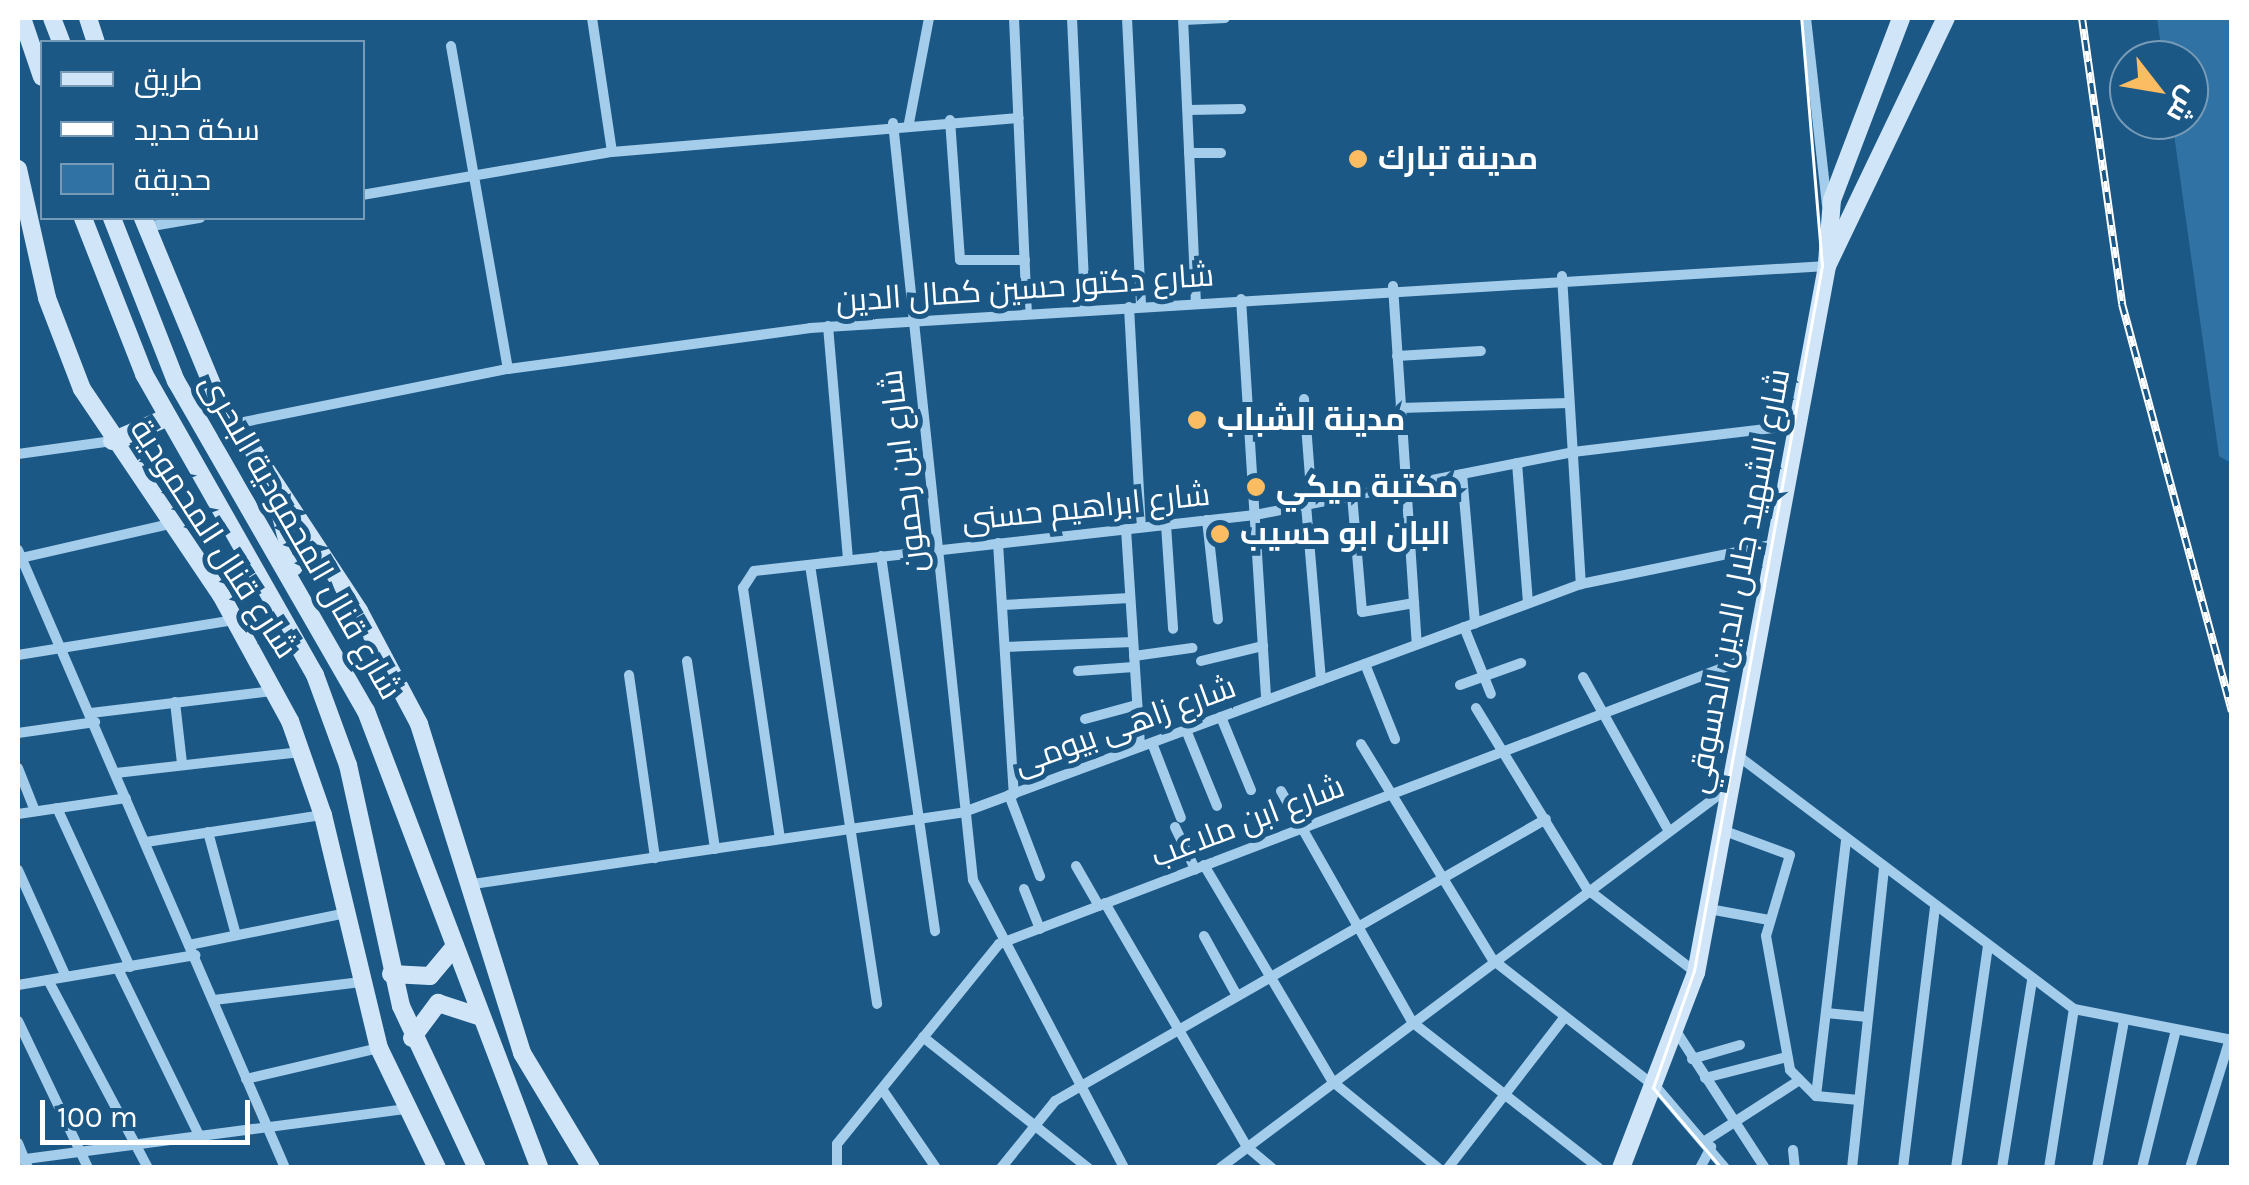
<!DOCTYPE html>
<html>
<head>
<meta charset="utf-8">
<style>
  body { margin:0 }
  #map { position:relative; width:2249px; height:1185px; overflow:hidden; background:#1c5886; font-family:Karla,Cairo,sans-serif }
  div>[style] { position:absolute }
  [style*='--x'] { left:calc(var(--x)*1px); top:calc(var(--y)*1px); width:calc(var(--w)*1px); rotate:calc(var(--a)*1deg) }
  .green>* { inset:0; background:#3072a4 }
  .street>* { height:10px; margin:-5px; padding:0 5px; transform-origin:5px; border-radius:5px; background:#a4cdeb }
  .secondary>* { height:18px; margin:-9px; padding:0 9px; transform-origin:9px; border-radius:9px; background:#d0e6f8 }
  .tram>* { height:2.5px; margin:-1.25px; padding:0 1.25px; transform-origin:1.25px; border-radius:1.25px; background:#fff }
  .rail>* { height:8px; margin-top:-4px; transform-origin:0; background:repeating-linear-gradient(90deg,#1c5886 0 11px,#fff 0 22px); box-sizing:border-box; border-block:2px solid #fff }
  .dots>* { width:28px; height:28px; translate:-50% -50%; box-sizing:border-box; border:5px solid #1c5886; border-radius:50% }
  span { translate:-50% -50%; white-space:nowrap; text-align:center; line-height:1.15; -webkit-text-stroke:10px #1c5886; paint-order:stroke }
  .poi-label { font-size:32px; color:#fff; font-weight:700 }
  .left { translate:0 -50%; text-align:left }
  .street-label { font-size:32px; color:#fff }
  .frame { position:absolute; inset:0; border:20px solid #fff; pointer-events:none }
  .legend { position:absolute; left:40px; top:40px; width:325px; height:180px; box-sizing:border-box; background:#1c5886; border:2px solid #779bb6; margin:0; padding:12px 18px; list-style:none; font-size:30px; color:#fff }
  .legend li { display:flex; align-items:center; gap:20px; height:50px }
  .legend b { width:50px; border:2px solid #779bb6 }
  .north { position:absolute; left:2109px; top:40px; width:100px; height:100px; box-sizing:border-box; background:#1c5886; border:2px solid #779bb6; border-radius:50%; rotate:121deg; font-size:28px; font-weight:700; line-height:40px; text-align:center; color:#fff }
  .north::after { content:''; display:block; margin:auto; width:35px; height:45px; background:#fbbc62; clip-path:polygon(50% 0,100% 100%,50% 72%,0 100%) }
  .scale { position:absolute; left:40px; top:1100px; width:210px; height:45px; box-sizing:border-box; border:5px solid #fff; border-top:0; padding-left:12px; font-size:30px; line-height:35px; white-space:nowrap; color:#fff; -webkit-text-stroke:8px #1c5886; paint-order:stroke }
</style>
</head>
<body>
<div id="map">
  <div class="green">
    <i style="clip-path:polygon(2157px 18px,2231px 18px,2231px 463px,2219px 456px,2172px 120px,2189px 120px,2189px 60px,2163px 60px)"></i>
  </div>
  <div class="street">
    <i style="--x:592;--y:18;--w:135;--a:81.5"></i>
    <i style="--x:1014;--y:18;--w:295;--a:87.5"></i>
    <i style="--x:1072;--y:18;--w:291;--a:87.4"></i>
    <i style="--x:1127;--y:18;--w:288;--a:87.2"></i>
    <i style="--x:1183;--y:18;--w:284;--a:87.4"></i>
    <i style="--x:1806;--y:18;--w:188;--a:83.6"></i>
    <i style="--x:1184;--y:20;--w:41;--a:-2.8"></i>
    <i style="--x:451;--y:46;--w:328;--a:80"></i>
    <i style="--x:1188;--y:110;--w:53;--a:-1.1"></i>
    <i style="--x:950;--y:120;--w:140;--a:85.9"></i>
    <i style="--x:960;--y:260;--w:65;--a:0"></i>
    <i style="--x:893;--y:123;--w:761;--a:83.97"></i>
    <i style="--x:973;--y:880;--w:325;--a:62.3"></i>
    <i style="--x:909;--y:123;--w:107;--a:-79.2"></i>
    <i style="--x:1189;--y:153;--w:32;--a:0"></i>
    <i style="--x:362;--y:195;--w:254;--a:-9.8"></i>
    <i style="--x:612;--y:152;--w:408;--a:-4.8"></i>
    <i style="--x:146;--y:227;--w:55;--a:-9.5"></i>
    <i style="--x:1562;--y:276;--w:309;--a:86.5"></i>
    <i style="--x:1393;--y:286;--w:359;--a:86.2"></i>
    <i style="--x:1241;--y:299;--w:402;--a:86.4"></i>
    <i style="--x:1129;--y:307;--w:220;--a:86.9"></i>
    <i style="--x:828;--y:326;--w:235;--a:85.1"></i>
    <i style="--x:1397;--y:356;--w:84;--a:-3.4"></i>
    <i style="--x:1304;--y:399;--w:104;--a:85.6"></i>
    <i style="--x:1400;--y:408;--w:169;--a:-1.7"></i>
    <i style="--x:234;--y:424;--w:279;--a:-11.4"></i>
    <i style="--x:508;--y:369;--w:305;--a:-7.7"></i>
    <i style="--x:810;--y:328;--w:1019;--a:-3.49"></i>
    <i style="--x:18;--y:454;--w:95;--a:-7.9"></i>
    <i style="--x:1517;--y:463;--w:140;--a:85.5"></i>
    <i style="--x:1462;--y:474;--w:150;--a:85"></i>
    <i style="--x:1352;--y:495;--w:117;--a:85.1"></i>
    <i style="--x:1362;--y:612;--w:53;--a:-9.8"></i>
    <i style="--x:1306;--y:505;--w:176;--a:85.1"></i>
    <i style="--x:1207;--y:520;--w:100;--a:83.7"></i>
    <i style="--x:1166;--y:525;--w:104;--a:86.1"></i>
    <i style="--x:1126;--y:529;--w:218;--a:86.3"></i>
    <i style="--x:998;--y:543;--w:252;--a:86.4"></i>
    <i style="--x:18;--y:550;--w:673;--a:66.63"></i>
    <i style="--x:881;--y:556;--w:379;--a:81.8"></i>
    <i style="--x:21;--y:558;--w:152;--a:-12.9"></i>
    <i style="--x:810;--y:565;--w:444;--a:81.3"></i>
    <i style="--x:1002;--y:605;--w:128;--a:-3.1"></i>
    <i style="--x:1464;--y:627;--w:72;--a:68.1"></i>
    <i style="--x:1005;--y:647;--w:128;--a:-2.2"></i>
    <i style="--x:18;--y:655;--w:220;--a:-9.2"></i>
    <i style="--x:1134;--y:656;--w:59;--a:-7.9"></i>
    <i style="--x:687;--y:661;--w:190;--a:81.5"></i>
    <i style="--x:1201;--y:661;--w:64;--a:-13.6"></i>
    <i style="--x:1365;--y:664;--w:81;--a:68.2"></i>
    <i style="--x:1078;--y:671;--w:56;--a:-4.1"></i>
    <i style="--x:629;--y:675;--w:185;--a:81.9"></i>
    <i style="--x:1583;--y:677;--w:173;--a:60.9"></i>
    <i style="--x:1460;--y:685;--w:65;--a:-19.8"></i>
    <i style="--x:175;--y:702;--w:61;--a:83.5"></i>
    <i style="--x:1476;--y:708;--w:212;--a:58.5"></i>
    <i style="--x:1587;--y:889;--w:136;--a:37.5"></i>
    <i style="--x:91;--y:713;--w:184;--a:-6.9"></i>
    <i style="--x:1221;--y:717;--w:79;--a:67.7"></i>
    <i style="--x:1085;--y:719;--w:54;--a:-15.1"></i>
    <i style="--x:1186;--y:730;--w:82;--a:67.8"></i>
    <i style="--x:18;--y:733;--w:78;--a:-8.1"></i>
    <i style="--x:1152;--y:743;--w:80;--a:68.9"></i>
    <i style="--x:1361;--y:744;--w:253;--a:58.6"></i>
    <i style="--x:1493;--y:960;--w:208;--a:38"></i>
    <i style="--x:1657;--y:1088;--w:105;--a:49.6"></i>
    <i style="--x:1737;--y:755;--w:422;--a:37"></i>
    <i style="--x:2074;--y:1009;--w:161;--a:11.1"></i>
    <i style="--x:18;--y:768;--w:46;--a:68.4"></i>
    <i style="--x:116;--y:773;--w:186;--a:-6.5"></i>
    <i style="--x:1281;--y:791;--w:266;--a:60.4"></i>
    <i style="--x:1412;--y:1022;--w:237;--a:38"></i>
    <i style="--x:1009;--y:795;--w:87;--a:69.1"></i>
    <i style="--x:57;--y:808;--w:175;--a:65.3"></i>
    <i style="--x:18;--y:814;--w:109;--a:-8.4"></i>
    <i style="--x:1175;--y:827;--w:47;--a:64.5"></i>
    <i style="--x:1722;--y:830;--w:72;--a:20.2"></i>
    <i style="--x:1790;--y:855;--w:84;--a:106.5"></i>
    <i style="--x:1766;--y:936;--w:136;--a:79.8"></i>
    <i style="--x:1790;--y:1070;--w:37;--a:45"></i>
    <i style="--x:1816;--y:1096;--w:43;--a:5.3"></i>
    <i style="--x:208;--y:832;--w:107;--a:74.8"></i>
    <i style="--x:780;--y:839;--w:254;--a:-98.4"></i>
    <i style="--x:743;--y:588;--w:20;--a:-57"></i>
    <i style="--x:754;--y:571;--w:504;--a:-6.38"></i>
    <i style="--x:1255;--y:515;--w:324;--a:-11.2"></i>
    <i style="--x:1573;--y:452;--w:227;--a:-6.8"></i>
    <i style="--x:146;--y:842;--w:179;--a:-8.7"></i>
    <i style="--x:1204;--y:865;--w:252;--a:59.3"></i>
    <i style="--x:1333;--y:1082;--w:136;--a:39.3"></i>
    <i style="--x:1076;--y:866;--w:46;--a:60.1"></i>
    <i style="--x:18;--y:870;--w:117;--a:65.8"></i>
    <i style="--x:473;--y:884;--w:496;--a:-8.3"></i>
    <i style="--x:964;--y:812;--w:658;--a:-20.28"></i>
    <i style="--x:1581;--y:584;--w:199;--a:-11.6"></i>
    <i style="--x:1024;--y:889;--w:43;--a:68.2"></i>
    <i style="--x:1105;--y:903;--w:282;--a:59.8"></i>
    <i style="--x:1247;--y:1147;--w:33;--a:40"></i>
    <i style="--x:1709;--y:909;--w:61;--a:10.4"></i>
    <i style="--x:1204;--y:936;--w:66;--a:61.1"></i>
    <i style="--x:189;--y:945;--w:160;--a:-11.5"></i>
    <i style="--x:118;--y:969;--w:187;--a:64"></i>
    <i style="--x:48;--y:980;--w:213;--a:62"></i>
    <i style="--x:18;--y:985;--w:180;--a:-9.6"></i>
    <i style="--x:214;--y:1000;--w:148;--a:-7"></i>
    <i style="--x:1826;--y:1013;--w:42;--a:5.4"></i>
    <i style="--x:18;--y:1021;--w:163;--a:64.5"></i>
    <i style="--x:1676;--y:1031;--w:163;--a:57"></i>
    <i style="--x:923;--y:1037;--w:211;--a:38.4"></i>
    <i style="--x:1692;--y:1059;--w:50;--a:-16.3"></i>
    <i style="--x:1705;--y:1078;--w:85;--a:-14.4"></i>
    <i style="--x:246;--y:1079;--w:137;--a:-13.1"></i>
    <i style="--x:882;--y:1089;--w:96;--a:55.6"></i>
    <i style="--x:1816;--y:1096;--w:259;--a:-83.3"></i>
    <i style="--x:1705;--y:1141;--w:111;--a:-32.8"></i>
    <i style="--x:18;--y:1143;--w:27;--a:68"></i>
    <i style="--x:1793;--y:1150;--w:18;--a:84"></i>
    <i style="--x:18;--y:1160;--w:390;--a:-7.5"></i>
    <i style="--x:837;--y:1168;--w:24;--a:-90"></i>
    <i style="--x:837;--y:1144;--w:257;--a:-51"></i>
    <i style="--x:999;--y:944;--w:808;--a:-20.88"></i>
    <i style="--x:1001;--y:1168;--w:86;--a:-51.1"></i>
    <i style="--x:1055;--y:1101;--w:566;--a:-29.87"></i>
    <i style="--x:1220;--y:1168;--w:634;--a:-36.8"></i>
    <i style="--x:1448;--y:1168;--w:190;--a:-52.3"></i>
    <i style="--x:1700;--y:1168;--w:24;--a:-62"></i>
    <i style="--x:1852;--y:1168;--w:303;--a:-83.9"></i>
    <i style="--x:1903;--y:1168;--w:264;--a:-83"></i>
    <i style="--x:1956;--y:1168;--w:223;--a:-81.8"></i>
    <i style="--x:2002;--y:1168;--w:190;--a:-80.9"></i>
    <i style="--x:2049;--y:1168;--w:161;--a:-81.1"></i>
    <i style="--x:2097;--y:1168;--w:149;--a:-79.6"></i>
    <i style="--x:2142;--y:1168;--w:142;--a:-76.2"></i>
    <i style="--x:2190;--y:1168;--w:135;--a:-72.8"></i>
  </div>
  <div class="secondary">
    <i style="--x:22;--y:18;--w:62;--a:71.3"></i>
    <i style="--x:52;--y:18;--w:26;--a:69"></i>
    <i style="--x:88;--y:18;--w:25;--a:72"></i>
    <i style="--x:18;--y:169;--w:132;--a:77.3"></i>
    <i style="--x:47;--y:298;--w:97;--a:69"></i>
    <i style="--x:82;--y:389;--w:249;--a:56"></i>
    <i style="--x:221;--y:595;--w:144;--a:61.3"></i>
    <i style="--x:290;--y:721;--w:100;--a:70.7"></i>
    <i style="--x:323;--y:815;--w:240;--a:76.5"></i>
    <i style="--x:379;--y:1048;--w:133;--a:64.2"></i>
    <i style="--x:83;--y:218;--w:168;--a:68.6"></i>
    <i style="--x:144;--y:374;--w:346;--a:60.4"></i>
    <i style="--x:315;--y:675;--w:96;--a:69.9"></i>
    <i style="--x:348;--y:765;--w:247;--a:77.6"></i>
    <i style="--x:401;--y:1006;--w:179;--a:64.9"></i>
    <i style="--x:112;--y:218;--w:175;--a:68.6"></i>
    <i style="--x:176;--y:381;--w:381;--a:60.1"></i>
    <i style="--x:366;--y:711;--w:489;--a:69.2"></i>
    <i style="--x:143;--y:218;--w:191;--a:67.5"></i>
    <i style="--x:216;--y:394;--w:260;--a:56.6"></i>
    <i style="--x:359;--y:611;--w:128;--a:62"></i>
    <i style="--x:419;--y:724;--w:345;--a:72.6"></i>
    <i style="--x:522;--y:1053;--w:134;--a:59"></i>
    <i style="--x:1827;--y:263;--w:63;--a:-85.5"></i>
    <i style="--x:1832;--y:200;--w:195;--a:-69.2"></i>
    <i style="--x:112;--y:441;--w:59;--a:-23.1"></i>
    <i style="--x:277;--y:500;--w:69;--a:75.8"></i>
    <i style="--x:391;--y:974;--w:39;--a:3"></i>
    <i style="--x:430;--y:976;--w:39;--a:-50"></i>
    <i style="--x:412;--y:1038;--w:44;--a:-53.4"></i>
    <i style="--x:438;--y:1003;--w:42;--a:18"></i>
    <i style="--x:1621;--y:1168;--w:209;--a:-69"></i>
    <i style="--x:1696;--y:973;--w:719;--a:-79.5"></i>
    <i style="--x:1827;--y:266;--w:275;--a:-64.4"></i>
  </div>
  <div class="tram">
    <i style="--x:1721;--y:1168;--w:105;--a:-130.4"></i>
    <i style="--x:1653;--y:1088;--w:124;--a:-70.7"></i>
    <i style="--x:1694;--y:971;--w:717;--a:-79.71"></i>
    <i style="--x:1822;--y:266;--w:249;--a:-94.8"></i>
  </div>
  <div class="rail">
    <i style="--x:2082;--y:18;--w:289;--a:82"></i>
    <i style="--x:2122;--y:304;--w:422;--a:74.9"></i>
  </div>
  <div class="dots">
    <i style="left:1358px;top:159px;background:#fbbc62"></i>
    <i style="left:1197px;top:420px;background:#fbbc62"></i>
    <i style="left:1256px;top:487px;background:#fbbc62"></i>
    <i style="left:1220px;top:534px;background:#fbbc62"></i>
  </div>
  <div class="poi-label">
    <span class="left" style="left:1378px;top:159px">مدينة تبارك</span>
    <span class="left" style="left:1217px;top:420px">مدينة الشباب</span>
    <span class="left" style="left:1276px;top:487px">مكتبة ميكي</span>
    <span class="left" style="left:1240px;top:534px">البان ابو حسيب</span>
  </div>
  <div class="street-label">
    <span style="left:1025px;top:289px;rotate:-4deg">شارع دكتور حسين كمال الدين</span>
    <span style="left:904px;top:471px;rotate:-97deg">شارع ابن رحمون</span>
    <span style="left:1086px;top:508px;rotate:-6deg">شارع ابراهيم حسنى</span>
    <span style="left:300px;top:537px;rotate:60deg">شارع قنال المحمودية البحرى</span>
    <span style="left:213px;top:539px;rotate:57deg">شارع قنال المحمودية</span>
    <span style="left:1739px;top:581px;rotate:-79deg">شارع الشهيد جلال الدين الدسوقي</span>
    <span style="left:1125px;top:726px;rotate:-20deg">شارع زاهى بيومى</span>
    <span style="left:1248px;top:822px;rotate:-21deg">شارع ابن ملاعب</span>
  </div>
  <div class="frame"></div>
  <ul class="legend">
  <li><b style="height:12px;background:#d0e6f8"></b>طريق</li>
  <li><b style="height:12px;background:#fff"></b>سكة حديد</li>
  <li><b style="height:28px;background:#3072a4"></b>حديقة</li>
  </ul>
  <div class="north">ش</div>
  <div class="scale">100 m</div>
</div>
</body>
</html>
